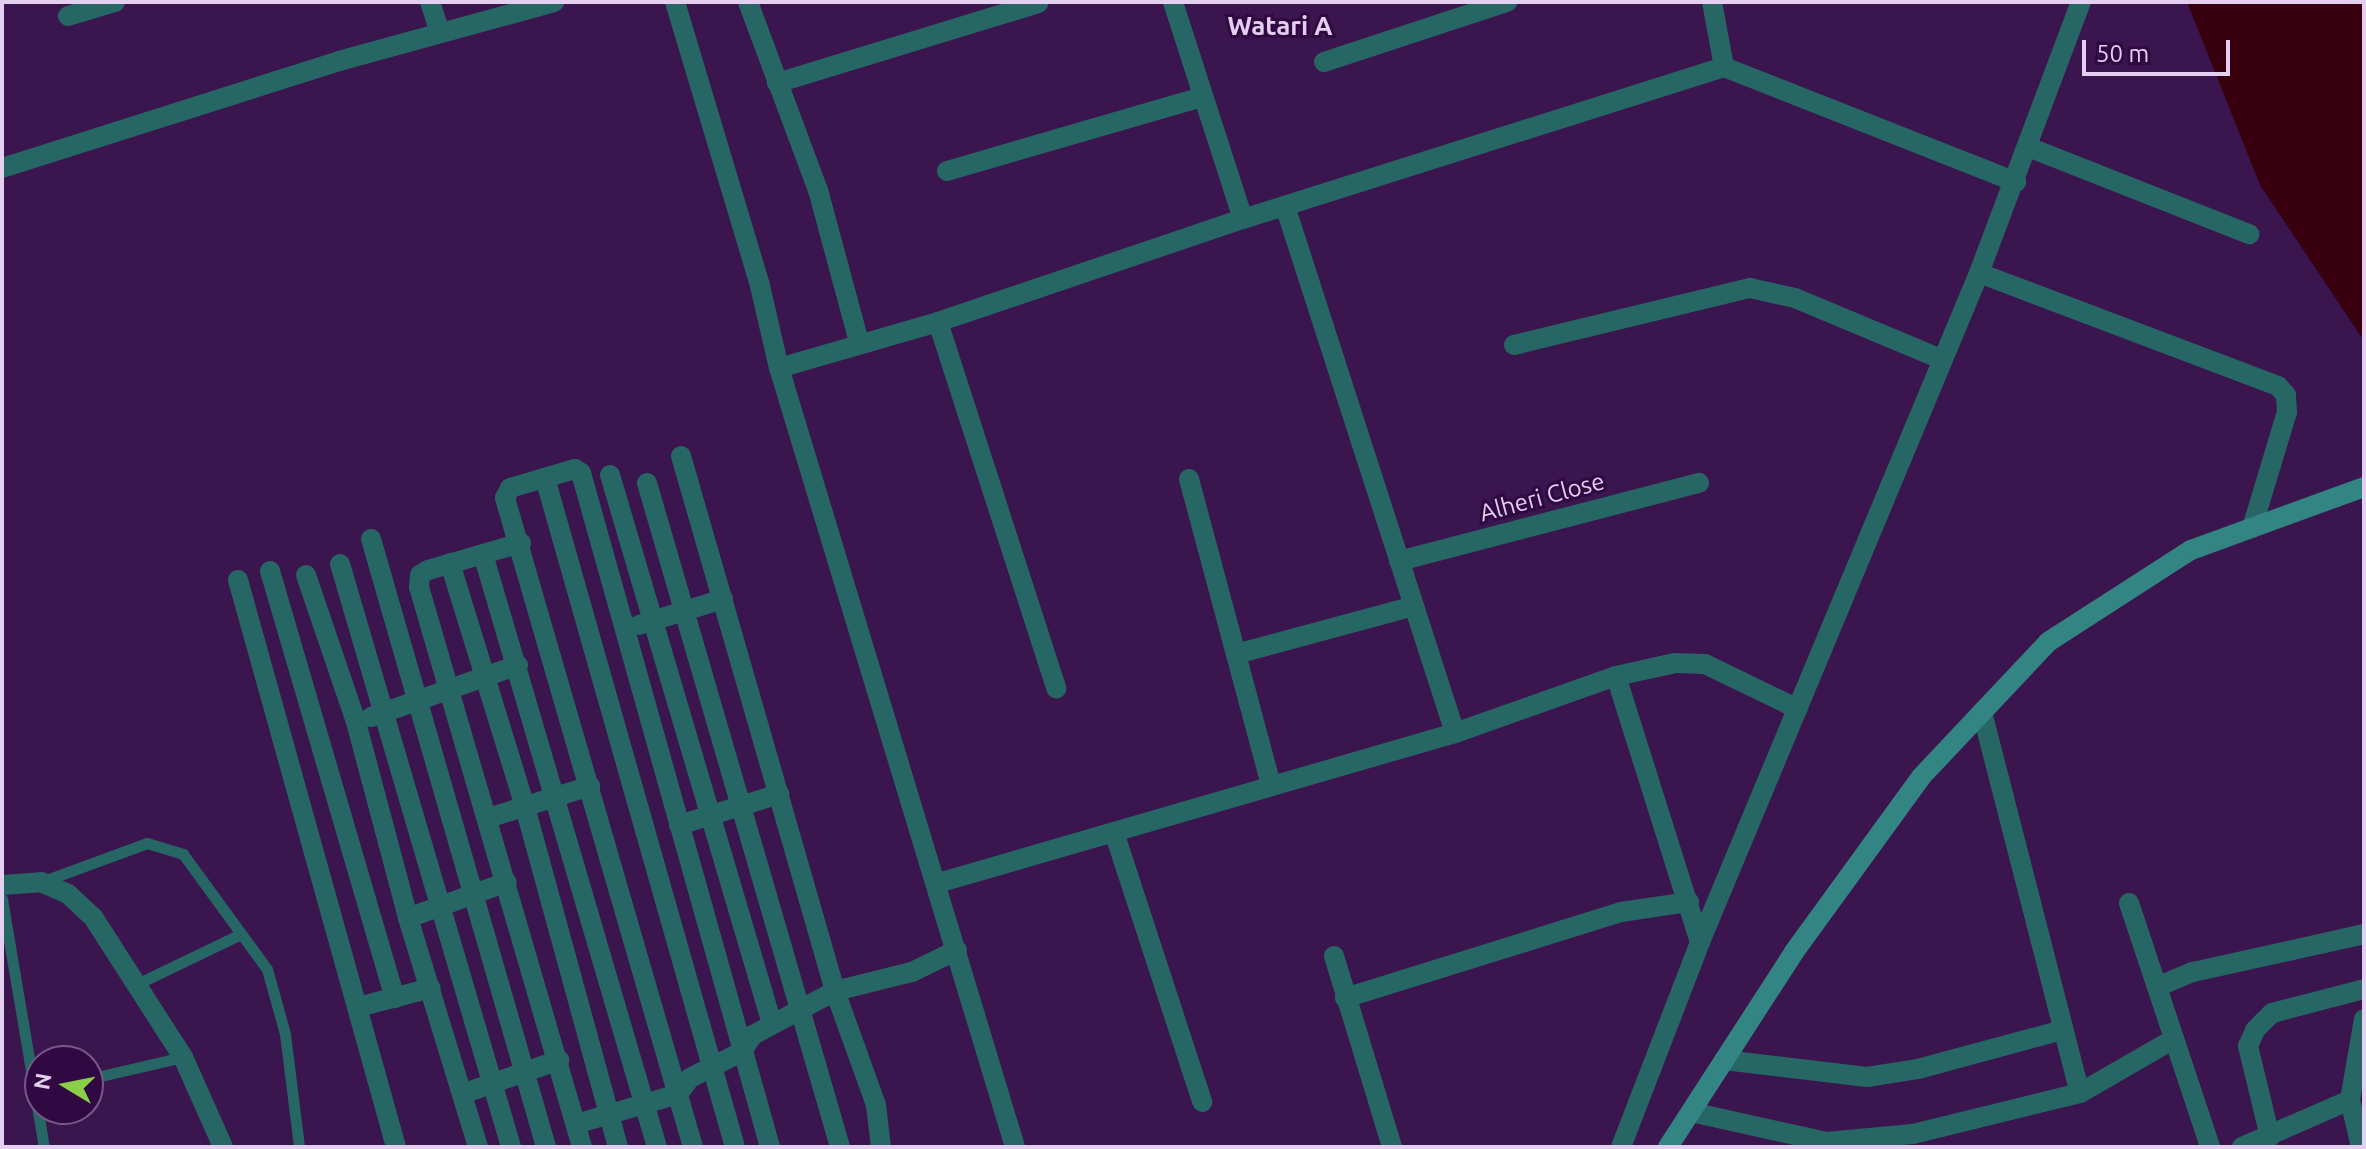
<!DOCTYPE html>
<html>
<head>
<meta charset="utf-8">
<style>
  body { margin:0 }
  #map { position:relative; width:2366px; height:1149px; overflow:hidden; background:#3b154d; font-family:Ubuntu,sans-serif }
  div>[style] { position:absolute }
  [style*='--x'] { left:calc(var(--x)*1px); top:calc(var(--y)*1px); width:calc(var(--w)*1px); rotate:calc(var(--a)*1deg) }
  .water>* { inset:0; background:#38000e }
  .lane>* { height:11px; margin:-5.5px; padding:0 5.5px; transform-origin:5.5px; border-radius:5.5px; background:#266765 }
  .street>* { height:20px; margin:-10px; padding:0 10px; transform-origin:10px; border-radius:10px; background:#266765 }
  .secondary>* { height:20px; margin:-10px; padding:0 10px; transform-origin:10px; border-radius:10px; background:#328583 }
  span { translate:-50% -50%; white-space:nowrap; text-align:center; line-height:1.15; -webkit-text-stroke:6px #300942; paint-order:stroke }
  .street-label { font-size:24px; color:#e4cff1 }
  .neighbourhood-label { font-size:26px; color:#e4cff1; font-weight:700 }
  .frame { position:absolute; inset:0; border:4px solid #e4cff1; pointer-events:none }
  .north { position:absolute; left:24px; top:1045px; width:80px; height:80px; box-sizing:border-box; background:#300942; border:2px solid #785888; border-radius:50%; rotate:280deg; font-size:22px; font-weight:700; line-height:32px; text-align:center; color:#e4cff1 }
  .north::after { content:''; display:block; margin:auto; width:28px; height:36px; background:#89cf48; clip-path:polygon(50% 0,100% 100%,50% 72%,0 100%) }
  .scale { position:absolute; left:2082px; top:40px; width:148px; height:36px; box-sizing:border-box; border:4px solid #e4cff1; border-top:0; padding-left:10px; font-size:24px; line-height:28px; white-space:nowrap; color:#e4cff1; -webkit-text-stroke:6px #300942; paint-order:stroke }
</style>
</head>
<body>
<div id="map">
  <div class="water">
    <i style="clip-path:polygon(2187px 2px,2364px 2px,2364px 341px,2260px 185px)"></i>
  </div>
  <div class="lane">
    <i style="--x:41;--y:882;--w:113;--a:-20.2"></i>
    <i style="--x:147;--y:843;--w:38;--a:17"></i>
    <i style="--x:183;--y:854;--w:142;--a:53.9"></i>
    <i style="--x:267;--y:969;--w:67;--a:74.5"></i>
    <i style="--x:285;--y:1034;--w:114;--a:82.9"></i>
    <i style="--x:2;--y:899;--w:252;--a:80.4"></i>
    <i style="--x:139;--y:983;--w:113;--a:-25.7"></i>
    <i style="--x:88;--y:1079;--w:98;--a:-13"></i>
  </div>
  <div class="street">
    <i style="--x:430;--y:2;--w:32;--a:72"></i>
    <i style="--x:675;--y:2;--w:296;--a:73.3"></i>
    <i style="--x:760;--y:286;--w:84;--a:77"></i>
    <i style="--x:748;--y:2;--w:201;--a:69.6"></i>
    <i style="--x:818;--y:190;--w:157;--a:74.9"></i>
    <i style="--x:1712;--y:2;--w:66;--a:79.5"></i>
    <i style="--x:68;--y:16;--w:49;--a:-16.6"></i>
    <i style="--x:1324;--y:62;--w:193;--a:-18.2"></i>
    <i style="--x:777;--y:83;--w:273;--a:-17"></i>
    <i style="--x:2028;--y:147;--w:238;--a:21.5"></i>
    <i style="--x:2;--y:168;--w:354;--a:-17.6"></i>
    <i style="--x:339;--y:61;--w:223;--a:-15.3"></i>
    <i style="--x:947;--y:171;--w:265;--a:-16.2"></i>
    <i style="--x:1285;--y:206;--w:554;--a:72.12"></i>
    <i style="--x:1243;--y:219;--w:504;--a:-17.54"></i>
    <i style="--x:1724;--y:67;--w:314;--a:21.5"></i>
    <i style="--x:1979;--y:273;--w:320;--a:20.7"></i>
    <i style="--x:2278;--y:386;--w:12;--a:48"></i>
    <i style="--x:2286;--y:395;--w:17;--a:87"></i>
    <i style="--x:2287;--y:412;--w:121;--a:106.8"></i>
    <i style="--x:938;--y:322;--w:385;--a:72.1"></i>
    <i style="--x:1514;--y:345;--w:243;--a:-13.6"></i>
    <i style="--x:1750;--y:288;--w:46;--a:12.5"></i>
    <i style="--x:1795;--y:298;--w:160;--a:22.7"></i>
    <i style="--x:681;--y:456;--w:557;--a:73.94"></i>
    <i style="--x:835;--y:991;--w:121;--a:70.2"></i>
    <i style="--x:876;--y:1105;--w:42;--a:83.2"></i>
    <i style="--x:610;--y:475;--w:572;--a:73.56"></i>
    <i style="--x:545;--y:478;--w:695;--a:74.15"></i>
    <i style="--x:1189;--y:479;--w:318;--a:75"></i>
    <i style="--x:647;--y:483;--w:691;--a:73.79"></i>
    <i style="--x:371;--y:539;--w:633;--a:73.94"></i>
    <i style="--x:521;--y:543;--w:97;--a:163.8"></i>
    <i style="--x:428;--y:570;--w:9;--a:148"></i>
    <i style="--x:420;--y:575;--w:12;--a:95"></i>
    <i style="--x:419;--y:587;--w:583;--a:73.77"></i>
    <i style="--x:483;--y:554;--w:618;--a:73.65"></i>
    <i style="--x:1399;--y:561;--w:310;--a:-14.6"></i>
    <i style="--x:450;--y:563;--w:255;--a:72.9"></i>
    <i style="--x:525;--y:807;--w:352;--a:74.7"></i>
    <i style="--x:340;--y:564;--w:608;--a:73.65"></i>
    <i style="--x:270;--y:571;--w:445;--a:73.7"></i>
    <i style="--x:306;--y:575;--w:155;--a:71.2"></i>
    <i style="--x:356;--y:722;--w:203;--a:75.1"></i>
    <i style="--x:408;--y:918;--w:239;--a:73"></i>
    <i style="--x:238;--y:580;--w:589;--a:74.43"></i>
    <i style="--x:639;--y:625;--w:88;--a:-17.2"></i>
    <i style="--x:1236;--y:654;--w:184;--a:-15.1"></i>
    <i style="--x:1616;--y:676;--w:279;--a:72.5"></i>
    <i style="--x:1982;--y:712;--w:393;--a:75.6"></i>
    <i style="--x:371;--y:717;--w:156;--a:-19.5"></i>
    <i style="--x:488;--y:818;--w:107;--a:-17.4"></i>
    <i style="--x:679;--y:825;--w:105;--a:-17.2"></i>
    <i style="--x:1114;--y:832;--w:284;--a:71.9"></i>
    <i style="--x:938;--y:883;--w:538;--a:-16.18"></i>
    <i style="--x:1455;--y:733;--w:171;--a:-19.5"></i>
    <i style="--x:1616;--y:676;--w:60;--a:-12.4"></i>
    <i style="--x:1675;--y:663;--w:30;--a:2"></i>
    <i style="--x:1705;--y:664;--w:103;--a:25.8"></i>
    <i style="--x:2;--y:885;--w:39;--a:-4"></i>
    <i style="--x:41;--y:882;--w:30;--a:24"></i>
    <i style="--x:68;--y:894;--w:34;--a:43"></i>
    <i style="--x:93;--y:917;--w:166;--a:57.3"></i>
    <i style="--x:183;--y:1057;--w:98;--a:66"></i>
    <i style="--x:2129;--y:903;--w:257;--a:71.6"></i>
    <i style="--x:408;--y:918;--w:105;--a:-20"></i>
    <i style="--x:1334;--y:956;--w:200;--a:73.1"></i>
    <i style="--x:2157;--y:987;--w:39;--a:-23"></i>
    <i style="--x:2193;--y:972;--w:175;--a:-12.5"></i>
    <i style="--x:1345;--y:998;--w:289;--a:-17.3"></i>
    <i style="--x:1621;--y:912;--w:69;--a:-8.4"></i>
    <i style="--x:358;--y:1007;--w:75;--a:-14.6"></i>
    <i style="--x:1724;--y:1060;--w:144;--a:6.8"></i>
    <i style="--x:1867;--y:1077;--w:52;--a:-8.9"></i>
    <i style="--x:1918;--y:1069;--w:150;--a:-15.1"></i>
    <i style="--x:465;--y:1093;--w:100;--a:-19.3"></i>
    <i style="--x:1691;--y:1112;--w:138;--a:12.5"></i>
    <i style="--x:1826;--y:1142;--w:87;--a:-5.3"></i>
    <i style="--x:1913;--y:1134;--w:172;--a:-13.8"></i>
    <i style="--x:2080;--y:1093;--w:108;--a:-29.9"></i>
    <i style="--x:576;--y:1124;--w:106;--a:-16.4"></i>
    <i style="--x:678;--y:1094;--w:20;--a:-53"></i>
    <i style="--x:690;--y:1078;--w:57;--a:-27"></i>
    <i style="--x:741;--y:1052;--w:21;--a:-55"></i>
    <i style="--x:753;--y:1035;--w:93;--a:-28.2"></i>
    <i style="--x:835;--y:991;--w:79;--a:-13.9"></i>
    <i style="--x:912;--y:972;--w:50;--a:-26.1"></i>
    <i style="--x:2270;--y:1137;--w:94;--a:-103.6"></i>
    <i style="--x:2248;--y:1046;--w:17;--a:-66"></i>
    <i style="--x:2255;--y:1030;--w:24;--a:-45"></i>
    <i style="--x:2272;--y:1013;--w:95;--a:-14.6"></i>
    <i style="--x:693;--y:1147;--w:676;--a:-106.16"></i>
    <i style="--x:505;--y:498;--w:11;--a:-63"></i>
    <i style="--x:510;--y:488;--w:68;--a:-16.3"></i>
    <i style="--x:575;--y:469;--w:7;--a:34"></i>
    <i style="--x:581;--y:473;--w:700;--a:74.34"></i>
    <i style="--x:1015;--y:1147;--w:814;--a:-106.85"></i>
    <i style="--x:779;--y:368;--w:166;--a:-16.1"></i>
    <i style="--x:938;--y:322;--w:322;--a:-18.7"></i>
    <i style="--x:1243;--y:219;--w:228;--a:-107.9"></i>
    <i style="--x:1621;--y:1147;--w:220;--a:-68.9"></i>
    <i style="--x:1700;--y:942;--w:725;--a:-67.36"></i>
    <i style="--x:1979;--y:273;--w:290;--a:-69.4"></i>
    <i style="--x:2242;--y:1147;--w:118;--a:-23.5"></i>
    <i style="--x:2361;--y:1147;--w:48;--a:-103.2"></i>
    <i style="--x:2350;--y:1100;--w:82;--a:-80.2"></i>
  </div>
  <div class="secondary">
    <i style="--x:1668;--y:1147;--w:232;--a:-57.1"></i>
    <i style="--x:1794;--y:952;--w:216;--a:-54"></i>
    <i style="--x:1921;--y:777;--w:185;--a:-46.7"></i>
    <i style="--x:2048;--y:642;--w:170;--a:-32.8"></i>
    <i style="--x:2191;--y:550;--w:184;--a:-20"></i>
  </div>
  <div class="street-label">
    <span style="left:1542px;top:497px;rotate:-15deg">Alheri Close</span>
  </div>
  <div class="neighbourhood-label">
    <span style="left:1280px;top:26px">Watari A</span>
  </div>
  <div class="frame"></div>
  <div class="north">N</div>
  <div class="scale">50 m</div>
</div>
</body>
</html>
